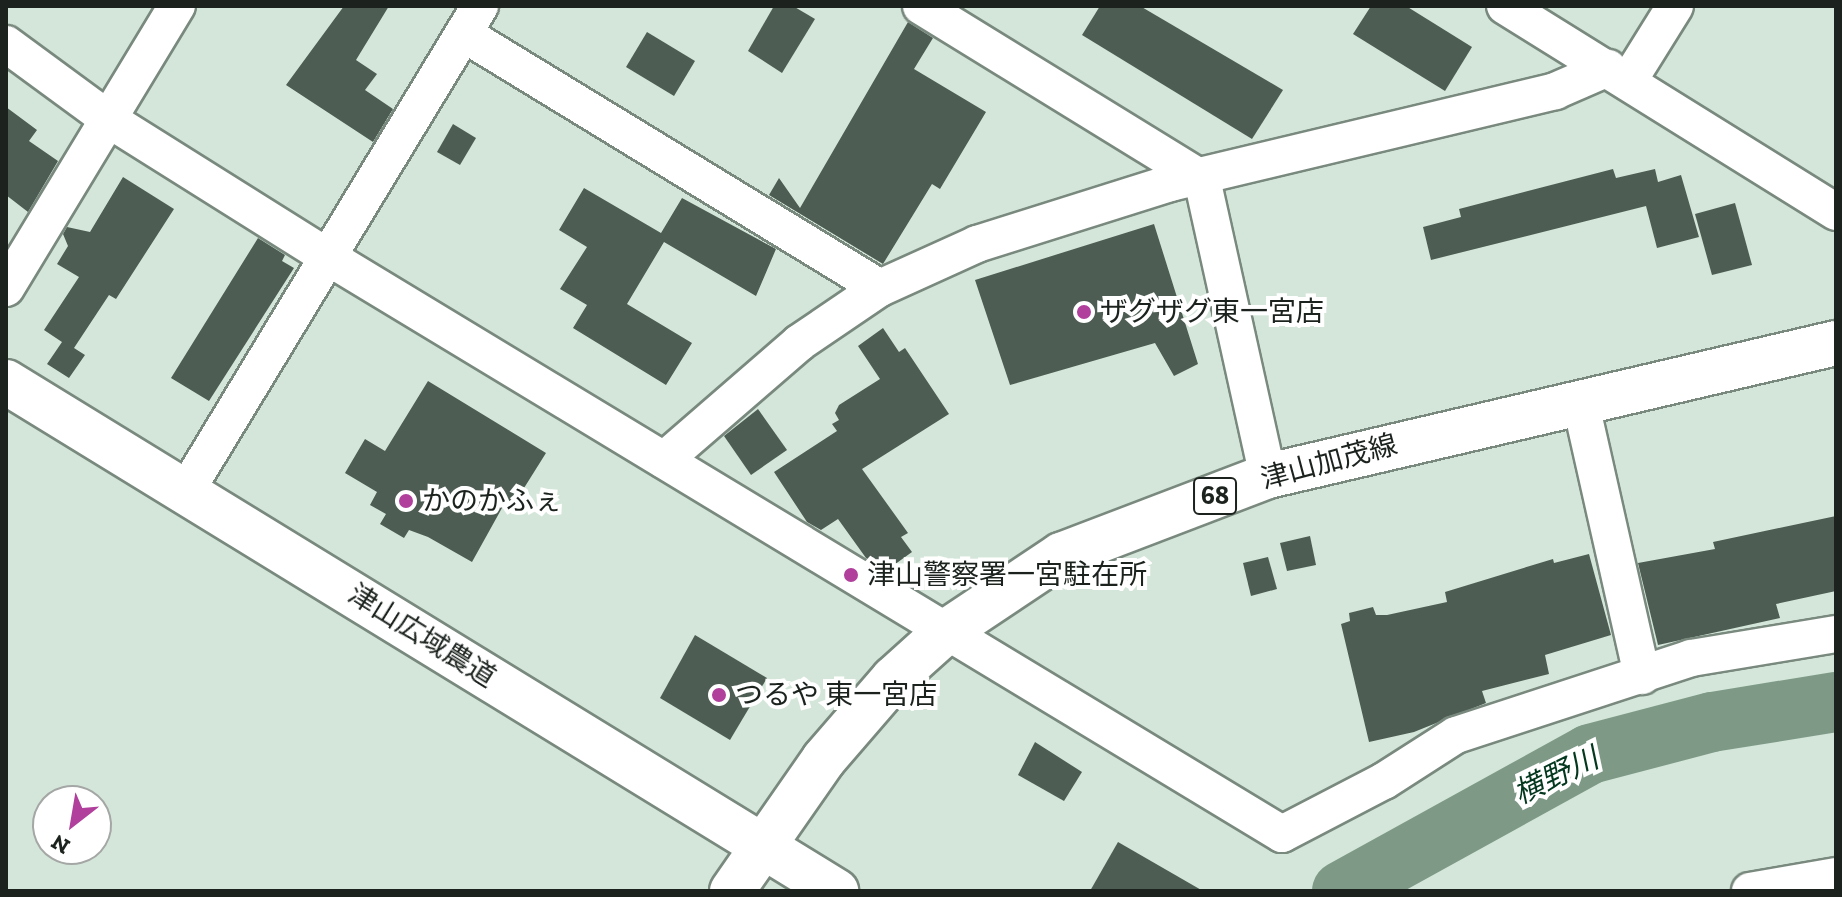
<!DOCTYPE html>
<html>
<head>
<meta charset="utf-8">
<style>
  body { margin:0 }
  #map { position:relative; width:1842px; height:897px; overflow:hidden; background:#d4e6d9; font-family:"Zilla Slab","Noto Sans JP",serif }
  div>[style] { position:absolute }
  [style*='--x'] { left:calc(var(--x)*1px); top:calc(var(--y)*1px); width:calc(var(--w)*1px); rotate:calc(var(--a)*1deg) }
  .river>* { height:60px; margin:-30px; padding:0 30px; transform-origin:30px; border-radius:30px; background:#7e9a87 }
  .building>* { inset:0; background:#4e5d53 }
  .roads { filter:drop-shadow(2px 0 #79897e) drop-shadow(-2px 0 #79897e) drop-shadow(0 2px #79897e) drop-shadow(0 -2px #79897e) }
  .street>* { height:36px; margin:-18px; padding:0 18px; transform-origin:18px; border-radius:18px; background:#fff }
  .secondary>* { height:44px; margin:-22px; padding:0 22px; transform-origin:22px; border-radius:22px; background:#fff }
  .primary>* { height:44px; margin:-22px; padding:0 22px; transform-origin:22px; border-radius:22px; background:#fff }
  .dots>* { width:22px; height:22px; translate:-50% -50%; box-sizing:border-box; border:4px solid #fff; border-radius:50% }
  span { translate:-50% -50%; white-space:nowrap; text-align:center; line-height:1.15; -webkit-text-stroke:8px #fff; paint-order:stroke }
  .shield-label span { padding:2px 6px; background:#fff; border:2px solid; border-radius:6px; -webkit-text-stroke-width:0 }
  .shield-label { font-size:26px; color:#1c231e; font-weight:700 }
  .poi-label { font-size:28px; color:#1c231e }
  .left { translate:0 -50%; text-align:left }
  .street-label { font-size:28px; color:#1c231e }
  .water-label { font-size:30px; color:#03381e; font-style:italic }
  .frame { position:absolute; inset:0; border:8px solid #1c231e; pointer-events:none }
  .north { position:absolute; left:32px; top:785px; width:80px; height:80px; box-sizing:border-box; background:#fff; border:2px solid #a4a7a5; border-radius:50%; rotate:211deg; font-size:22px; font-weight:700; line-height:32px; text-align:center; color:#1c231e }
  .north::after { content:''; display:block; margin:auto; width:28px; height:36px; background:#b0409c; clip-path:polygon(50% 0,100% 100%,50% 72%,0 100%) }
</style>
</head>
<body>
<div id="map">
  <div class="river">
    <i style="--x:1342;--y:891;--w:283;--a:-28.9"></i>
    <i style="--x:1590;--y:754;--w:126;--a:-14.7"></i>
    <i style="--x:1712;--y:722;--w:126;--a:-9.2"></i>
  </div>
  <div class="building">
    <i style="clip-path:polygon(344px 6px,389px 6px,356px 60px,377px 74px,365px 90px,393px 109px,373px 142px,286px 85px)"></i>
    <i style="clip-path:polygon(774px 6px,793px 6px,815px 19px,782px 73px,748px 51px)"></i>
    <i style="clip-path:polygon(1100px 6px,1140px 6px,1283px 90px,1252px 139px,1082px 35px)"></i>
    <i style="clip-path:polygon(1371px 6px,1406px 6px,1472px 47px,1445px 91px,1353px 34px)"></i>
    <i style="clip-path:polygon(908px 22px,933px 38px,914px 69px,986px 112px,940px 189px,932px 184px,883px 264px,769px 195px,779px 178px,800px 208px)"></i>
    <i style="clip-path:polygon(647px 32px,695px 61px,674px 96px,626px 67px)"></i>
    <i style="clip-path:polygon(6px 107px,37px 130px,29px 141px,58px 161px,28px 212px,6px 195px)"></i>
    <i style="clip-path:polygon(453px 124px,476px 138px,460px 165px,437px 152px)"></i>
    <i style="clip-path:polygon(1613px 169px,1616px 178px,1655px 169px,1658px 182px,1681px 175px,1699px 237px,1657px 248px,1646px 206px,1431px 260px,1423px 227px,1461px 217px,1459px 209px)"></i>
    <i style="clip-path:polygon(123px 177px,174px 209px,116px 299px,109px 295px,74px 348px,85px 355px,69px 378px,47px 364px,62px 342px,44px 330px,79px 277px,57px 264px,68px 246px,63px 234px,67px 227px,90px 232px)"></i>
    <i style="clip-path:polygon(584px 188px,661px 233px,682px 198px,776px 249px,756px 296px,664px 242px,627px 304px,692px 343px,666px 385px,573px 328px,587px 305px,560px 289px,587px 247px,559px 230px)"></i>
    <i style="clip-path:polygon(1735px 203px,1752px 265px,1712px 275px,1695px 214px)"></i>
    <i style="clip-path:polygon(1154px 224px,1198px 364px,1174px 376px,1155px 343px,1010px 385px,975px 280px)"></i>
    <i style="clip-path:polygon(258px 238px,285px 255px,282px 261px,294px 268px,209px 401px,171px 378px)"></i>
    <i style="clip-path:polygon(883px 328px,899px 352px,905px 348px,949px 414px,862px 469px,908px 533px,901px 537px,912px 552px,887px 570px,866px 558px,838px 519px,821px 530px,807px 522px,774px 472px,837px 431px,832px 424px,839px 420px,835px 413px,839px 405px,880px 379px,858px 346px)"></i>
    <i style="clip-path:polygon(428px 381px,546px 453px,514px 504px,507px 499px,472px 562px,428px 537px,409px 530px,404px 538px,380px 524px,386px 514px,370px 505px,377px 492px,345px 473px,365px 439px,385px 451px)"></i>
    <i style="clip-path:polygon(758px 409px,787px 450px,751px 475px,724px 436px)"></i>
    <i style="clip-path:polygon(1836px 516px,1836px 591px,1776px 604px,1780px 618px,1658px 645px,1638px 563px,1715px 549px,1713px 542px)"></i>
    <i style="clip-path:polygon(1310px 536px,1316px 565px,1287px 571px,1280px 543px)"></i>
    <i style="clip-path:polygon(1589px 554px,1611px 635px,1545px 655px,1549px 674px,1482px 691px,1486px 703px,1414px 732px,1369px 742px,1341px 624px,1350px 621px,1349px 613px,1373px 607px,1376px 615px,1387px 615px,1447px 602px,1445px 592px,1553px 559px,1554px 563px)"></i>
    <i style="clip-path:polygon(1268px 557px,1277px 589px,1251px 596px,1243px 563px)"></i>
    <i style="clip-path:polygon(695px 635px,767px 678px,730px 740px,660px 698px)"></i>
    <i style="clip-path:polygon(1035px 742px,1082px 772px,1064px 801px,1018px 775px)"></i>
    <i style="clip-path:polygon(1118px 842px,1203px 891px,1090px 891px)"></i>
  </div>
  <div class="roads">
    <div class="street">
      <i style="--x:921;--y:6;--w:330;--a:31.6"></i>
      <i style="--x:1202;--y:179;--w:304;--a:77.5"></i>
      <i style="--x:1505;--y:6;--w:390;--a:31.9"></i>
      <i style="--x:464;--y:34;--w:487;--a:31.4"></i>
      <i style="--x:6;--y:44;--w:127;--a:36.3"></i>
      <i style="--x:108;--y:119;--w:260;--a:32.1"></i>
      <i style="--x:328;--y:257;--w:1115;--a:31.17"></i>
      <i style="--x:1282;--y:834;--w:115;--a:-27.5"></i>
      <i style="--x:1384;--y:781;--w:85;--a:-32.6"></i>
      <i style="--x:1456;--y:735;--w:247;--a:-18.1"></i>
      <i style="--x:1691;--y:658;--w:147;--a:-9.4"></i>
      <i style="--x:1629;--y:80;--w:87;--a:-58.1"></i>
      <i style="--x:6;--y:288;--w:330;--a:-58.8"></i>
      <i style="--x:1580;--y:400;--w:283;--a:77.3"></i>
      <i style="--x:664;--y:460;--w:179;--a:-40.9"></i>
      <i style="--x:799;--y:343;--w:98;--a:-34.2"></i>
      <i style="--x:880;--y:288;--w:107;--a:-24.4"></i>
      <i style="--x:977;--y:244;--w:202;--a:-17.5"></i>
      <i style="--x:1170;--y:183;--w:396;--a:-13.4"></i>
      <i style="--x:1555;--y:91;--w:58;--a:-23.5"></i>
      <i style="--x:186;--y:491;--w:567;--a:-58.78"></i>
      <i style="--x:1750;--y:891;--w:87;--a:-9.9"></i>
    </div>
    <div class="secondary">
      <i style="--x:6;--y:382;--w:974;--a:31.52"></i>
    </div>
    <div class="primary">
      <i style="--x:732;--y:891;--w:161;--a:-55.1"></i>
      <i style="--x:824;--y:759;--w:106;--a:-49.2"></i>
      <i style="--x:893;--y:679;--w:69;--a:-42"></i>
      <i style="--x:944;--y:633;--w:141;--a:-33.7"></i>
      <i style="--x:1061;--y:555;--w:222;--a:-20.9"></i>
      <i style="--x:1268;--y:476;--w:583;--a:-13.18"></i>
    </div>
  </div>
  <div class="dots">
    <i style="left:1084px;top:312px;background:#b0409c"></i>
    <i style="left:406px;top:501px;background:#b0409c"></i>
    <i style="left:851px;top:575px;background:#b0409c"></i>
    <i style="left:719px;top:695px;background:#b0409c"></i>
  </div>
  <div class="shield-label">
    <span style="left:1215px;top:496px">68</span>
  </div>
  <div class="poi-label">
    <span class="left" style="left:1100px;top:312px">ザグザグ東一宮店</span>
    <span class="left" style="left:422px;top:501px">かのかふぇ</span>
    <span class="left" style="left:867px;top:575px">津山警察署一宮駐在所</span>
    <span class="left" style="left:735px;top:695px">つるや 東一宮店</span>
  </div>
  <div class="street-label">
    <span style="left:1329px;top:462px;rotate:-15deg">津山加茂線</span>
    <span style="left:422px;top:636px;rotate:32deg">津山広域農道</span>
  </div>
  <div class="water-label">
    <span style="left:1556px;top:776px;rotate:-26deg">横野川</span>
  </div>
  <div class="frame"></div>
  <div class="north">N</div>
</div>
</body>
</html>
